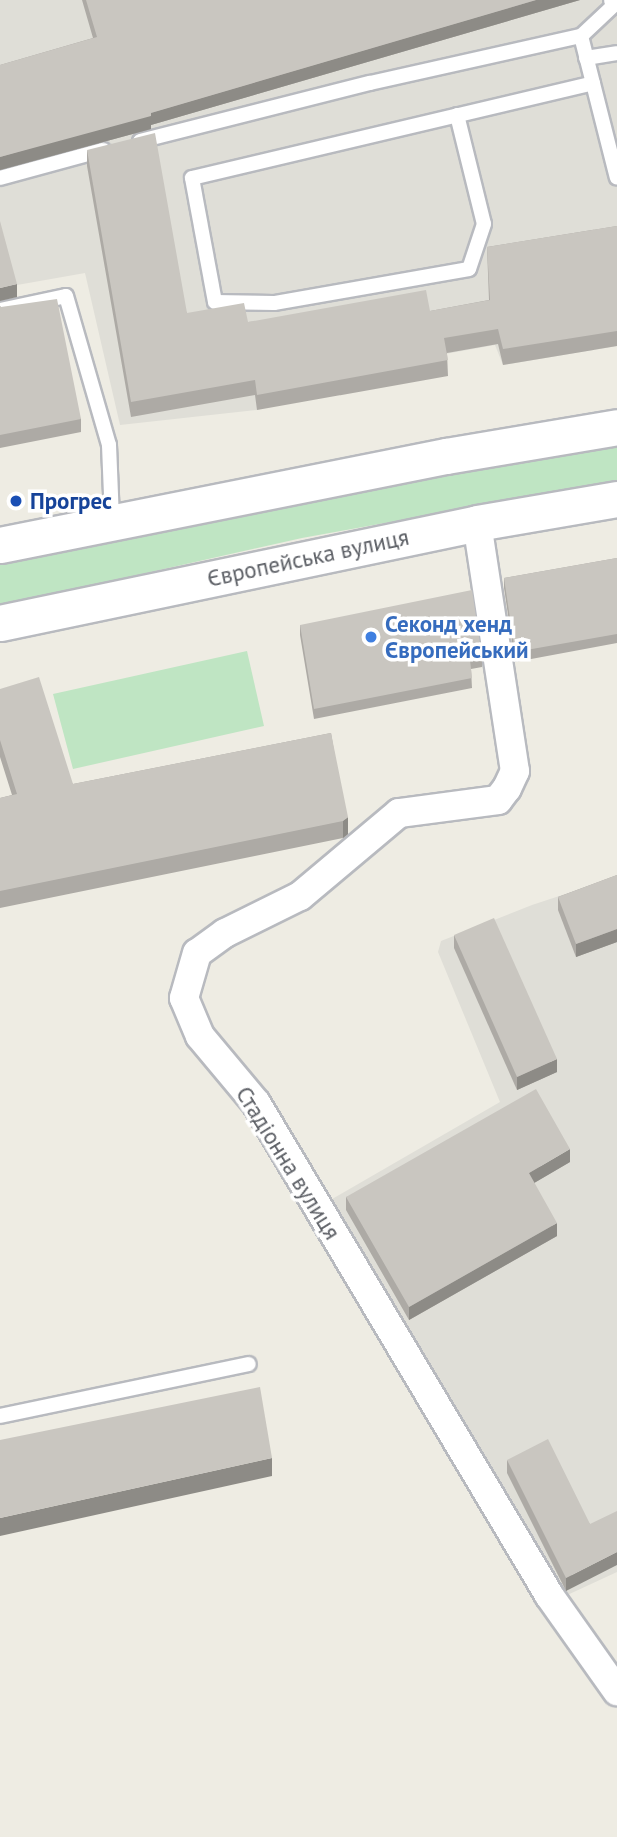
<!DOCTYPE html>
<html>
<head>
<meta charset="utf-8">
<style>
  body { margin:0 }
  #map { position:relative; width:617px; height:1837px; overflow:hidden; background:#eeece3; font-family:"PT Sans",sans-serif }
  div>[style] { position:absolute }
  [style*='--x'] { left:calc(var(--x)*1px); top:calc(var(--y)*1px); width:calc(var(--w)*1px); rotate:calc(var(--a)*1deg) }
  .industrial>* { inset:0; background:#dfded7 }
  .green>* { inset:0; background:#bfe5c3 }
  .roads { filter:drop-shadow(2px 0 #b8babf) drop-shadow(-2px 0 #b8babf) drop-shadow(0 2px #b8babf) drop-shadow(0 -2px #b8babf) }
  .service>* { height:14px; margin:-7px; padding:0 7px; transform-origin:7px; border-radius:7px; background:#fff }
  .minor>* { height:28px; margin:-14px; padding:0 14px; transform-origin:14px; border-radius:14px; background:#fff }
  .tertiary>* { height:35px; margin:-17.5px; padding:0 17.5px; transform-origin:17.5px; border-radius:17.5px; background:#fff }
  .wall>* { inset:0; background:#adaaa5 }
  .shaded-wall>* { inset:0; background:#8d8b86 }
  .building>* { inset:0; background:#c9c6c0 }
  .dots>* { width:19px; height:19px; translate:-50% -50%; box-sizing:border-box; border:4px solid #fff; border-radius:50% }
  span { translate:-50% -50%; white-space:nowrap; text-align:center; line-height:1.15; -webkit-text-stroke:7px #fff; paint-order:stroke }
  .transit-label { font-size:23px; color:#164399; font-weight:700 }
  .left { translate:0 -50%; text-align:left }
  .street-label { font-size:23px; color:#5b5e64 }
  .shop-label { font-size:23px; color:#366cbe; font-weight:700 }
</style>
</head>
<body>
<div id="map">
  <div class="industrial">
    <i style="clip-path:polygon(0 0,617px 0,617px 346px,503px 365px,495px 345px,445px 354px,257px 410px,120px 425px,85px 273px,0 288px)"></i>
    <i style="clip-path:polygon(617px 877px,617px 1572px,563px 1597px,327px 1202px,500px 1102px,438px 952px,441px 941px,532px 905px)"></i>
  </div>
  <div class="green">
    <i style="clip-path:polygon(617px 443px,617px 481px,302px 538px,0 606px,0 564px,293px 503px)"></i>
    <i style="clip-path:polygon(247px 651px,264px 726px,73px 769px,53px 694px)"></i>
  </div>
  <div class="roads">
    <div class="service">
      <i style="--x:611;--y:0;--w:6;--a:72"></i>
      <i style="--x:613;--y:6;--w:44;--a:136.8"></i>
      <i style="--x:581;--y:36;--w:146;--a:75.8"></i>
      <i style="--x:586;--y:58;--w:31;--a:-9"></i>
      <i style="--x:457;--y:115;--w:112;--a:76.1"></i>
      <i style="--x:484;--y:224;--w:47;--a:108.4"></i>
      <i style="--x:469;--y:269;--w:198;--a:170.1"></i>
      <i style="--x:274;--y:303;--w:59;--a:-179"></i>
      <i style="--x:215;--y:302;--w:126;--a:-100.5"></i>
      <i style="--x:192;--y:178;--w:412;--a:-13.3"></i>
      <i style="--x:140;--y:141;--w:237;--a:-14.2"></i>
      <i style="--x:370;--y:83;--w:216;--a:-12.6"></i>
      <i style="--x:0;--y:178;--w:107;--a:-15.2"></i>
      <i style="--x:0;--y:310;--w:67;--a:-12"></i>
      <i style="--x:66;--y:296;--w:155;--a:73.9"></i>
      <i style="--x:109;--y:445;--w:76;--a:87.7"></i>
      <i style="--x:0;--y:1416;--w:254;--a:-11.8"></i>
    </div>
    <div class="minor">
      <i style="--x:477;--y:523;--w:251;--a:81.3"></i>
      <i style="--x:515;--y:771;--w:19;--a:115"></i>
      <i style="--x:507;--y:788;--w:15;--a:127"></i>
      <i style="--x:498;--y:800;--w:100;--a:172.5"></i>
      <i style="--x:399;--y:813;--w:129;--a:140"></i>
      <i style="--x:300;--y:896;--w:84;--a:153.7"></i>
      <i style="--x:225;--y:933;--w:34;--a:144"></i>
      <i style="--x:197;--y:953;--w:47;--a:106.1"></i>
      <i style="--x:184;--y:998;--w:41;--a:67.2"></i>
      <i style="--x:200;--y:1036;--w:87;--a:50.1"></i>
      <i style="--x:256;--y:1103;--w:573;--a:59.22"></i>
      <i style="--x:549;--y:1595;--w:118;--a:54.7"></i>
    </div>
    <div class="tertiary">
      <i style="--x:0;--y:545;--w:455;--a:-11.3"></i>
      <i style="--x:446;--y:456;--w:173;--a:-9.6"></i>
      <i style="--x:0;--y:623;--w:487;--a:-11.8"></i>
      <i style="--x:477;--y:523;--w:142;--a:-9.7"></i>
    </div>
  </div>
  <div class="wall">
    <i style="clip-path:polygon(82px 0,580px 0,151px 125px,151px 129px,0 170px,0 65px,93px 38px)"></i>
    <i style="clip-path:polygon(87px 150px,187px 313px,248px 322px,430px 311px,489px 300px,487px 247px,617px 226px,617px 346px,503px 365px,498px 344px,447px 353px,448px 376px,257px 410px,255px 395px,131px 417px,87px 166px)"></i>
    <i style="clip-path:polygon(0 306px,81px 419px,81px 432px,0 448px)"></i>
    <i style="clip-path:polygon(617px 558px,617px 643px,515px 662px,504px 588px,504px 578px)"></i>
    <i style="clip-path:polygon(300px 625px,482px 658px,482px 667px,471px 669px,472px 688px,314px 719px,300px 635px)"></i>
    <i style="clip-path:polygon(0 689px,73px 784px,331px 733px,348px 834px,343px 838px,0 908px,0 798px,12px 795px,0 757px)"></i>
    <i style="clip-path:polygon(617px 875px,617px 942px,576px 957px,558px 910px,558px 897px)"></i>
    <i style="clip-path:polygon(454px 935px,557px 1072px,517px 1090px,454px 948px)"></i>
    <i style="clip-path:polygon(570px 1162px,534px 1183px,557px 1236px,409px 1320px,346px 1210px,346px 1197px)"></i>
    <i style="clip-path:polygon(507px 1460px,590px 1524px,566px 1591px,507px 1473px)"></i>
  </div>
  <div class="shaded-wall">
    <i style="clip-path:polygon(536px 0,580px 0,151px 125px,151px 129px,0 170px,0 157px)"></i>
    <i style="clip-path:polygon(17px 284px,17px 297px,0 301px,0 288px)"></i>
    <i style="clip-path:polygon(348px 817px,348px 834px,343px 838px,343px 821px)"></i>
    <i style="clip-path:polygon(617px 929px,617px 942px,576px 957px,576px 944px)"></i>
    <i style="clip-path:polygon(557px 1059px,557px 1072px,517px 1090px,517px 1077px)"></i>
    <i style="clip-path:polygon(570px 1149px,570px 1162px,529px 1186px,529px 1173px)"></i>
    <i style="clip-path:polygon(557px 1223px,557px 1236px,409px 1320px,409px 1307px)"></i>
    <i style="clip-path:polygon(272px 1458px,272px 1476px,0 1536px,0 1518px)"></i>
    <i style="clip-path:polygon(617px 1552px,617px 1565px,566px 1591px,566px 1578px)"></i>
  </div>
  <div class="building">
    <i style="clip-path:polygon(86px 0,536px 0,151px 113px,151px 116px,0 157px,0 65px,97px 37px)"></i>
    <i style="clip-path:polygon(155px 133px,187px 313px,244px 303px,248px 322px,426px 290px,430px 311px,490px 300px,487px 247px,617px 226px,617px 331px,503px 349px,498px 329px,444px 338px,448px 360px,257px 395px,255px 380px,131px 402px,87px 150px)"></i>
    <i style="clip-path:polygon(0 221px,17px 284px,0 288px)"></i>
    <i style="clip-path:polygon(57px 299px,81px 419px,0 435px,0 306px,1px 307px)"></i>
    <i style="clip-path:polygon(617px 558px,617px 634px,515px 652px,504px 578px)"></i>
    <i style="clip-path:polygon(472px 590px,482px 658px,470px 660px,472px 678px,314px 709px,300px 625px)"></i>
    <i style="clip-path:polygon(39px 677px,73px 784px,331px 733px,348px 817px,343px 821px,0 891px,0 798px,17px 794px,0 740px,0 689px)"></i>
    <i style="clip-path:polygon(617px 875px,617px 929px,576px 944px,558px 897px)"></i>
    <i style="clip-path:polygon(494px 918px,557px 1059px,517px 1077px,454px 935px)"></i>
    <i style="clip-path:polygon(536px 1089px,570px 1149px,529px 1173px,557px 1223px,409px 1307px,346px 1197px)"></i>
    <i style="clip-path:polygon(260px 1387px,272px 1458px,0 1518px,0 1440px)"></i>
    <i style="clip-path:polygon(548px 1439px,590px 1524px,617px 1511px,617px 1552px,566px 1578px,507px 1460px)"></i>
  </div>
  <div class="dots">
    <i style="left:16px;top:501px;background:#1a4fb4"></i>
    <i style="left:371px;top:637px;background:#3f7fe0"></i>
  </div>
  <div class="transit-label">
    <span class="left" style="left:30px;top:501px">Прогрес</span>
  </div>
  <div class="street-label">
    <span style="left:308px;top:558px;rotate:-12deg">Європейська вулиця</span>
    <span style="left:288px;top:1163px;rotate:58deg">Стадіонна вулиця</span>
  </div>
  <div class="shop-label">
    <span class="left" style="left:385px;top:637px">Секонд хенд<br>Європейський</span>
  </div>
</div>
</body>
</html>
